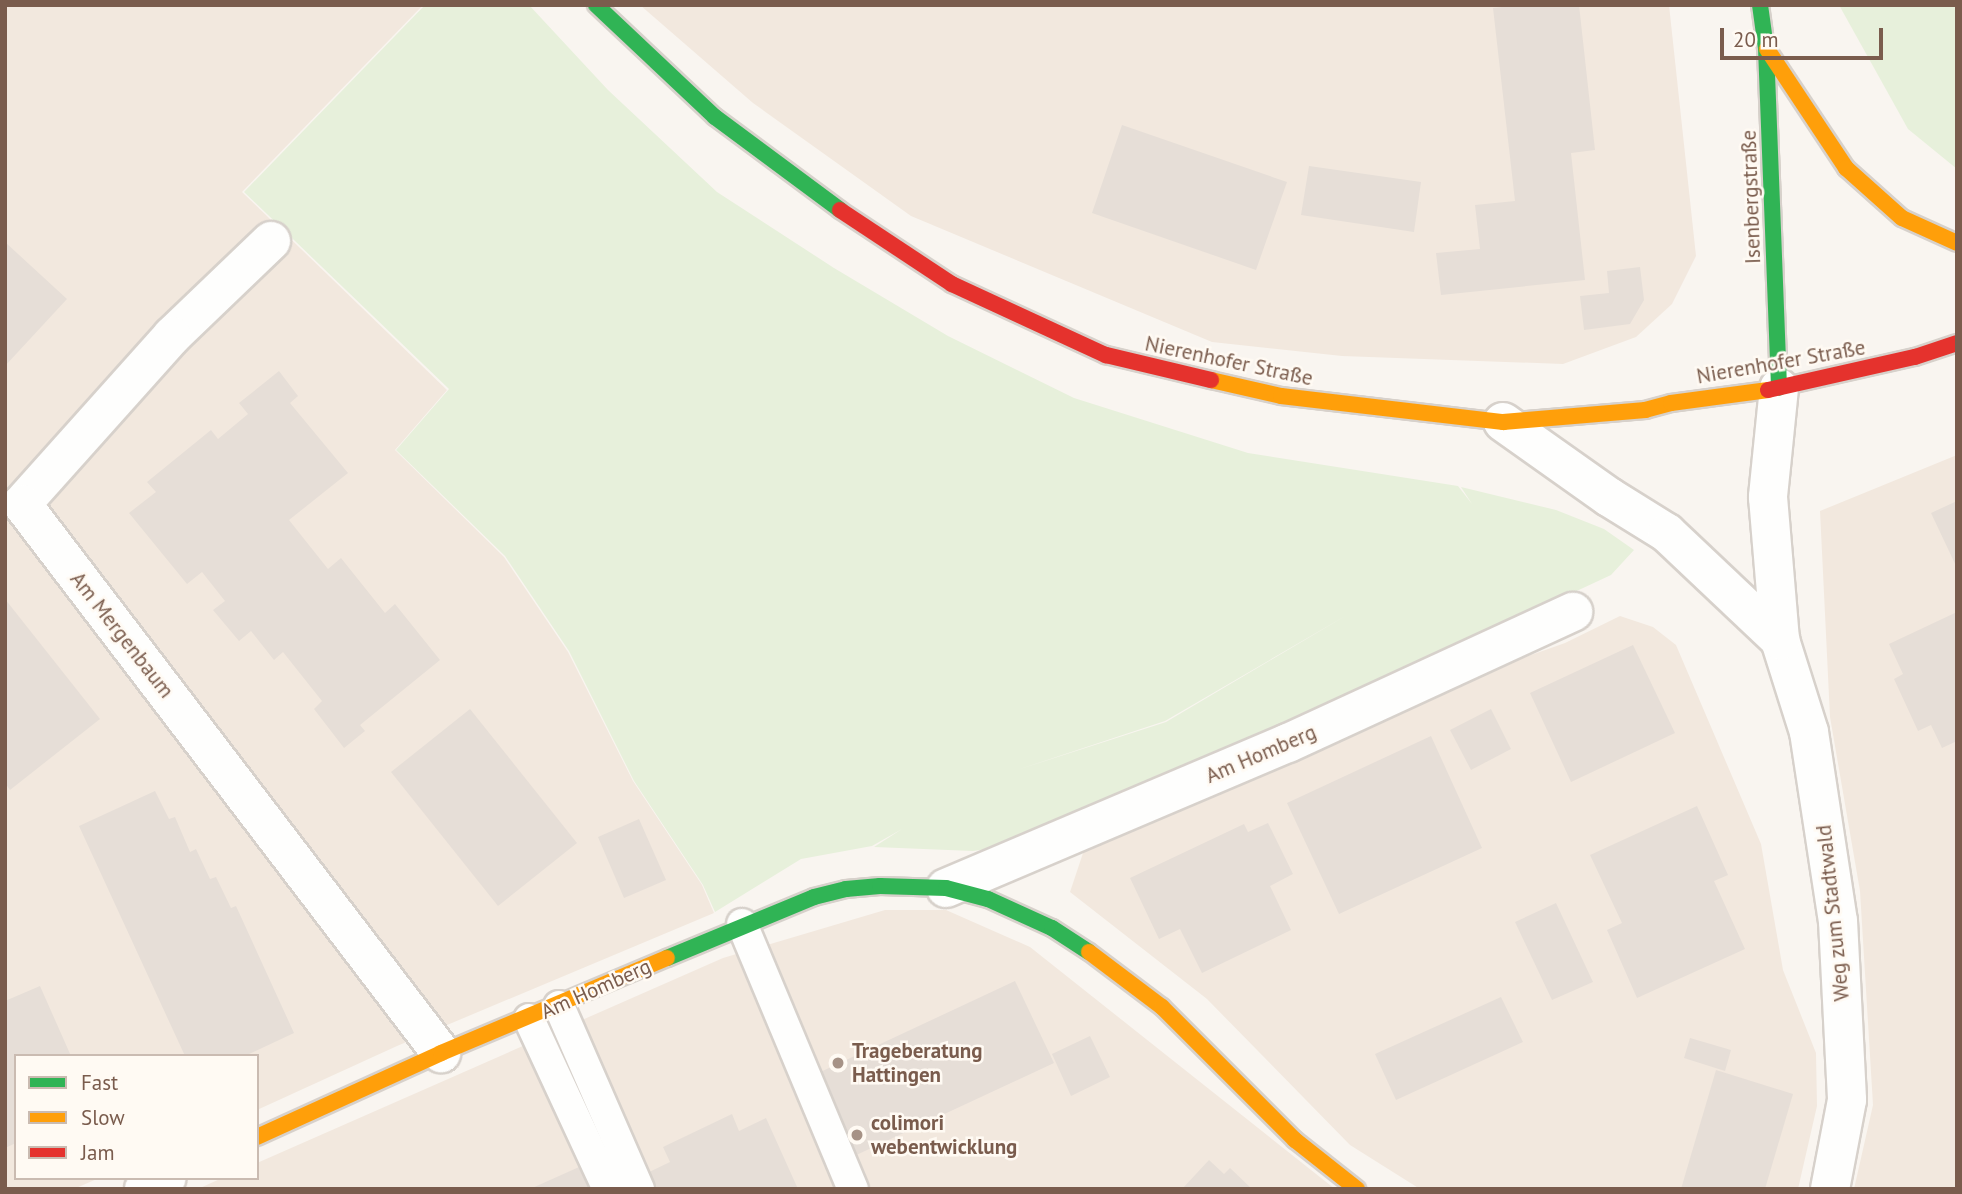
<!DOCTYPE html>
<html>
<head>
<meta charset="utf-8">
<style>
  body { margin:0 }
  #map { position:relative; width:1962px; height:1194px; overflow:hidden; background:#f9f5f0; font-family:"PT Sans",sans-serif }
  div>[style] { position:absolute }
  [style*='--x'] { left:calc(var(--x)*1px); top:calc(var(--y)*1px); width:calc(var(--w)*1px); rotate:calc(var(--a)*1deg) }
  .residential>* { inset:0; background:#f2e8de }
  .green>* { inset:0; background:#e7f0db }
  .building>* { inset:0; background:#e6ded7 }
  .roads { filter:drop-shadow(2px 0 #d7d1cb) drop-shadow(-2px 0 #d7d1cb) drop-shadow(0 2px #d7d1cb) drop-shadow(0 -2px #d7d1cb) }
  .lane>* { height:30px; margin:-15px; padding:0 15px; transform-origin:15px; border-radius:15px; background:#fefefd }
  .street>* { height:38px; margin:-19px; padding:0 19px; transform-origin:19px; border-radius:19px; background:#fefefd }
  .fast>* { height:16px; margin:-8px; padding:0 8px; transform-origin:8px; border-radius:8px; background:#30b455 }
  .slow>* { height:16px; margin:-8px; padding:0 8px; transform-origin:8px; border-radius:8px; background:#ff9f0a }
  .jam>* { height:16px; margin:-8px; padding:0 8px; transform-origin:8px; border-radius:8px; background:#e5322d }
  .dots>* { width:19px; height:19px; translate:-50% -50%; box-sizing:border-box; border:4px solid #fffaf3; border-radius:50% }
  span { translate:-50% -50%; white-space:nowrap; text-align:center; line-height:1.15; -webkit-text-stroke:5px #fffaf3; paint-order:stroke }
  .street-label { font-size:21px; color:#7a5c4d }
  .poi-label { font-size:21px; color:#7a5c4d; font-weight:700 }
  .left { translate:0 -50%; text-align:left }
  .frame { position:absolute; inset:0; border:7px solid #7a5c4d; pointer-events:none }
  .legend { position:absolute; left:14px; top:1054px; width:245px; height:126px; box-sizing:border-box; background:#fffaf3; border:2px solid #cabbb1; margin:0; padding:9px 12px; list-style:none; font-size:21px; color:#7a5c4d }
  .legend li { display:flex; align-items:center; gap:14px; height:35px }
  .legend b { width:35px; border:2px solid #cabbb1 }
  .scale { position:absolute; left:1720px; top:28px; width:163px; height:32px; box-sizing:border-box; border:4px solid #7a5c4d; border-top:0; padding-left:9px; font-size:21px; line-height:24px; white-space:nowrap; color:#7a5c4d; -webkit-text-stroke:5px #fffaf3; paint-order:stroke }
</style>
</head>
<body>
<div id="map">
  <div class="residential">
    <i style="clip-path:polygon(5px 5px,423px 5px,242px 192px,447px 390px,395px 450px,504px 557px,568px 652px,633px 781px,702px 885px,714px 913px,397px 1046px,257px 1110px,257px 1056px,16px 1056px,16px 1178px,99px 1178px,74px 1189px,5px 1189px)"></i>
    <i style="clip-path:polygon(640px 5px,1669px 5px,1696px 256px,1672px 304px,1636px 337px,1563px 364px,1342px 356px,1212px 342px,911px 216px,753px 103px)"></i>
    <i style="clip-path:polygon(1957px 455px,1957px 1189px,1854px 1189px,1873px 1105px,1860px 891px,1830px 717px,1820px 511px)"></i>
    <i style="clip-path:polygon(1620px 616px,1653px 627px,1676px 645px,1761px 844px,1783px 970px,1816px 1053px,1817px 1106px,1798px 1189px,1420px 1189px,1350px 1145px,1207px 999px,1070px 892px,1084px 850px,1413px 697px,1565px 643px)"></i>
    <i style="clip-path:polygon(885px 910px,946px 910px,1030px 947px,1335px 1189px,198px 1189px,222px 1178px,257px 1178px,257px 1163px,723px 958px)"></i>
  </div>
  <div class="green">
    <i style="clip-path:polygon(evenodd,425px 5px,529px 5px,608px 90px,717px 192px,834px 268px,948px 336px,1074px 398px,1248px 453px,1458px 486px,1472px 504px,1461px 487px,1556px 510px,1604px 529px,1634px 550px,1611px 575px,1036px 842px,973px 851px,874px 847px,902px 829px,872px 846px,801px 859px,715px 912px,703px 885px,634px 781px,569px 651px,505px 556px,396px 450px,449px 389px,244px 192px,425px 5px,1347px 615px,1166px 722px,1017px 770px,1165px 721px,1347px 615px)"></i>
    <i style="clip-path:polygon(1839px 5px,1957px 5px,1957px 169px,1908px 129px)"></i>
  </div>
  <div class="building">
    <i style="clip-path:polygon(1521px 5px,1579px 5px,1595px 150px,1571px 153px,1585px 280px,1441px 295px,1436px 253px,1480px 249px,1475px 205px,1515px 201px,1493px 8px)"></i>
    <i style="clip-path:polygon(1122px 125px,1287px 182px,1256px 270px,1092px 213px)"></i>
    <i style="clip-path:polygon(1309px 166px,1421px 182px,1414px 232px,1301px 215px)"></i>
    <i style="clip-path:polygon(5px 242px,67px 299px,5px 366px)"></i>
    <i style="clip-path:polygon(1640px 267px,1644px 300px,1630px 324px,1584px 330px,1580px 296px,1609px 293px,1607px 271px)"></i>
    <i style="clip-path:polygon(279px 371px,298px 396px,290px 403px,348px 473px,289px 520px,328px 569px,341px 558px,385px 613px,395px 604px,440px 660px,360px 725px,365px 731px,344px 748px,314px 709px,322px 701px,283px 652px,274px 660px,251px 631px,239px 641px,213px 610px,225px 601px,202px 572px,187px 584px,129px 513px,156px 492px,147px 482px,211px 430px,218px 439px,248px 414px,239px 403px)"></i>
    <i style="clip-path:polygon(1957px 501px,1957px 568px,1931px 513px)"></i>
    <i style="clip-path:polygon(5px 599px,100px 719px,10px 790px,5px 783px)"></i>
    <i style="clip-path:polygon(1957px 612px,1957px 741px,1942px 748px,1931px 725px,1918px 731px,1894px 679px,1903px 674px,1889px 644px)"></i>
    <i style="clip-path:polygon(1633px 645px,1675px 733px,1571px 782px,1530px 693px)"></i>
    <i style="clip-path:polygon(470px 709px,577px 843px,498px 906px,391px 772px)"></i>
    <i style="clip-path:polygon(1491px 709px,1511px 749px,1471px 770px,1450px 730px)"></i>
    <i style="clip-path:polygon(1431px 736px,1482px 848px,1339px 914px,1287px 803px)"></i>
    <i style="clip-path:polygon(155px 791px,169px 819px,175px 817px,190px 852px,196px 849px,210px 879px,216px 877px,231px 908px,236px 906px,294px 1033px,245px 1056px,185px 1056px,79px 826px)"></i>
    <i style="clip-path:polygon(1697px 806px,1728px 875px,1714px 881px,1745px 949px,1637px 998px,1607px 930px,1622px 923px,1590px 855px)"></i>
    <i style="clip-path:polygon(639px 819px,666px 880px,624px 898px,598px 837px)"></i>
    <i style="clip-path:polygon(1268px 823px,1293px 874px,1270px 886px,1291px 930px,1202px 973px,1180px 929px,1159px 939px,1130px 878px,1244px 824px,1248px 832px)"></i>
    <i style="clip-path:polygon(1556px 903px,1593px 982px,1552px 1000px,1515px 922px)"></i>
    <i style="clip-path:polygon(1015px 981px,1054px 1063px,852px 1157px,814px 1075px)"></i>
    <i style="clip-path:polygon(40px 986px,71px 1056px,16px 1056px,16px 1143px,5px 1148px,5px 1001px)"></i>
    <i style="clip-path:polygon(1501px 997px,1523px 1042px,1396px 1100px,1375px 1054px)"></i>
    <i style="clip-path:polygon(1090px 1036px,1110px 1077px,1071px 1096px,1052px 1054px)"></i>
    <i style="clip-path:polygon(1690px 1038px,1731px 1050px,1725px 1071px,1684px 1058px)"></i>
    <i style="clip-path:polygon(1716px 1070px,1793px 1094px,1765px 1189px,1681px 1189px)"></i>
    <i style="clip-path:polygon(732px 1114px,739px 1131px,766px 1118px,798px 1189px,650px 1189px,643px 1175px,670px 1162px,663px 1147px)"></i>
    <i style="clip-path:polygon(1209px 1160px,1224px 1174px,1230px 1168px,1252px 1189px,1182px 1189px)"></i>
    <i style="clip-path:polygon(588px 1163px,599px 1189px,530px 1189px)"></i>
  </div>
  <div class="roads">
    <div class="lane">
      <i style="--x:742;--y:924;--w:287;--a:67.3"></i>
      <i style="--x:559;--y:1006;--w:200;--a:66.4"></i>
      <i style="--x:529;--y:1019;--w:187;--a:65.1"></i>
    </div>
    <div class="street">
      <i style="--x:271;--y:241;--w:137;--a:136.2"></i>
      <i style="--x:172;--y:336;--w:225;--a:131.8"></i>
      <i style="--x:22;--y:504;--w:691;--a:52.65"></i>
      <i style="--x:1779;--y:388;--w:110;--a:95.8"></i>
      <i style="--x:1768;--y:497;--w:144;--a:85.2"></i>
      <i style="--x:1780;--y:640;--w:96;--a:72.5"></i>
      <i style="--x:1809;--y:732;--w:191;--a:81.3"></i>
      <i style="--x:1838;--y:921;--w:179;--a:87.1"></i>
      <i style="--x:1847;--y:1100;--w:91;--a:100.8"></i>
      <i style="--x:1503;--y:422;--w:130;--a:35.3"></i>
      <i style="--x:1609;--y:497;--w:68;--a:31.8"></i>
      <i style="--x:1667;--y:533;--w:156;--a:43.4"></i>
      <i style="--x:946;--y:888;--w:371;--a:-23"></i>
      <i style="--x:1288;--y:743;--w:314;--a:-24.7"></i>
      <i style="--x:144;--y:1189;--w:25;--a:-26"></i>
    </div>
    <div class="fast">
      <i style="--x:596;--y:5;--w:163;--a:43.3"></i>
      <i style="--x:715;--y:117;--w:156;--a:36.6"></i>
      <i style="--x:1760;--y:5;--w:43;--a:82.1"></i>
      <i style="--x:1766;--y:48;--w:340;--a:87.8"></i>
      <i style="--x:667;--y:958;--w:159;--a:-22.5"></i>
      <i style="--x:814;--y:897;--w:33;--a:-14"></i>
      <i style="--x:846;--y:889;--w:34;--a:-5"></i>
      <i style="--x:880;--y:886;--w:66;--a:1.7"></i>
      <i style="--x:946;--y:888;--w:43;--a:14.7"></i>
      <i style="--x:988;--y:899;--w:70;--a:24.4"></i>
      <i style="--x:1052;--y:928;--w:44;--a:33"></i>
    </div>
    <div class="slow">
      <i style="--x:1767;--y:49;--w:143;--a:56.4"></i>
      <i style="--x:1846;--y:168;--w:75;--a:41.8"></i>
      <i style="--x:1902;--y:218;--w:60;--a:24.4"></i>
      <i style="--x:1211;--y:380;--w:72;--a:12.9"></i>
      <i style="--x:1281;--y:396;--w:224;--a:6.7"></i>
      <i style="--x:1503;--y:422;--w:143;--a:-4.8"></i>
      <i style="--x:1645;--y:410;--w:27;--a:-15"></i>
      <i style="--x:1671;--y:403;--w:98;--a:-7.6"></i>
      <i style="--x:1089;--y:952;--w:91;--a:37"></i>
      <i style="--x:1162;--y:1007;--w:188;--a:45"></i>
      <i style="--x:1295;--y:1140;--w:79;--a:38.3"></i>
      <i style="--x:257;--y:1137;--w:202;--a:-24.5"></i>
      <i style="--x:441;--y:1053;--w:245;--a:-22.8"></i>
    </div>
    <div class="jam">
      <i style="--x:840;--y:210;--w:134;--a:33.5"></i>
      <i style="--x:952;--y:284;--w:170;--a:24.8"></i>
      <i style="--x:1106;--y:355;--w:108;--a:13.4"></i>
      <i style="--x:1768;--y:390;--w:151;--a:-12.7"></i>
      <i style="--x:1915;--y:357;--w:44;--a:-18.4"></i>
    </div>
  </div>
  <div class="dots">
    <i style="left:838px;top:1063px;background:#a69286"></i>
    <i style="left:857px;top:1135px;background:#a69286"></i>
  </div>
  <div class="street-label">
    <span style="left:1751px;top:197px;rotate:-92deg">Isenbergstraße</span>
    <span style="left:1229px;top:361px;rotate:12deg">Nierenhofer Straße</span>
    <span style="left:1781px;top:362px;rotate:-10deg">Nierenhofer Straße</span>
    <span style="left:122px;top:635px;rotate:52deg">Am Mergenbaum</span>
    <span style="left:1261px;top:754px;rotate:-23deg">Am Homberg</span>
    <span style="left:1833px;top:913px;rotate:-96deg">Weg zum Stadtwald</span>
    <span style="left:596px;top:989px;rotate:-24deg">Am Homberg</span>
  </div>
  <div class="poi-label">
    <span class="left" style="left:852px;top:1063px">Trageberatung<br>Hattingen</span>
    <span class="left" style="left:871px;top:1135px">colimori<br>webentwicklung</span>
  </div>
  <div class="frame"></div>
  <ul class="legend">
  <li><b style="height:9px;background:#30b455"></b>Fast</li>
  <li><b style="height:9px;background:#ff9f0a"></b>Slow</li>
  <li><b style="height:9px;background:#e5322d"></b>Jam</li>
  </ul>
  <div class="scale">20 m</div>
</div>
</body>
</html>
